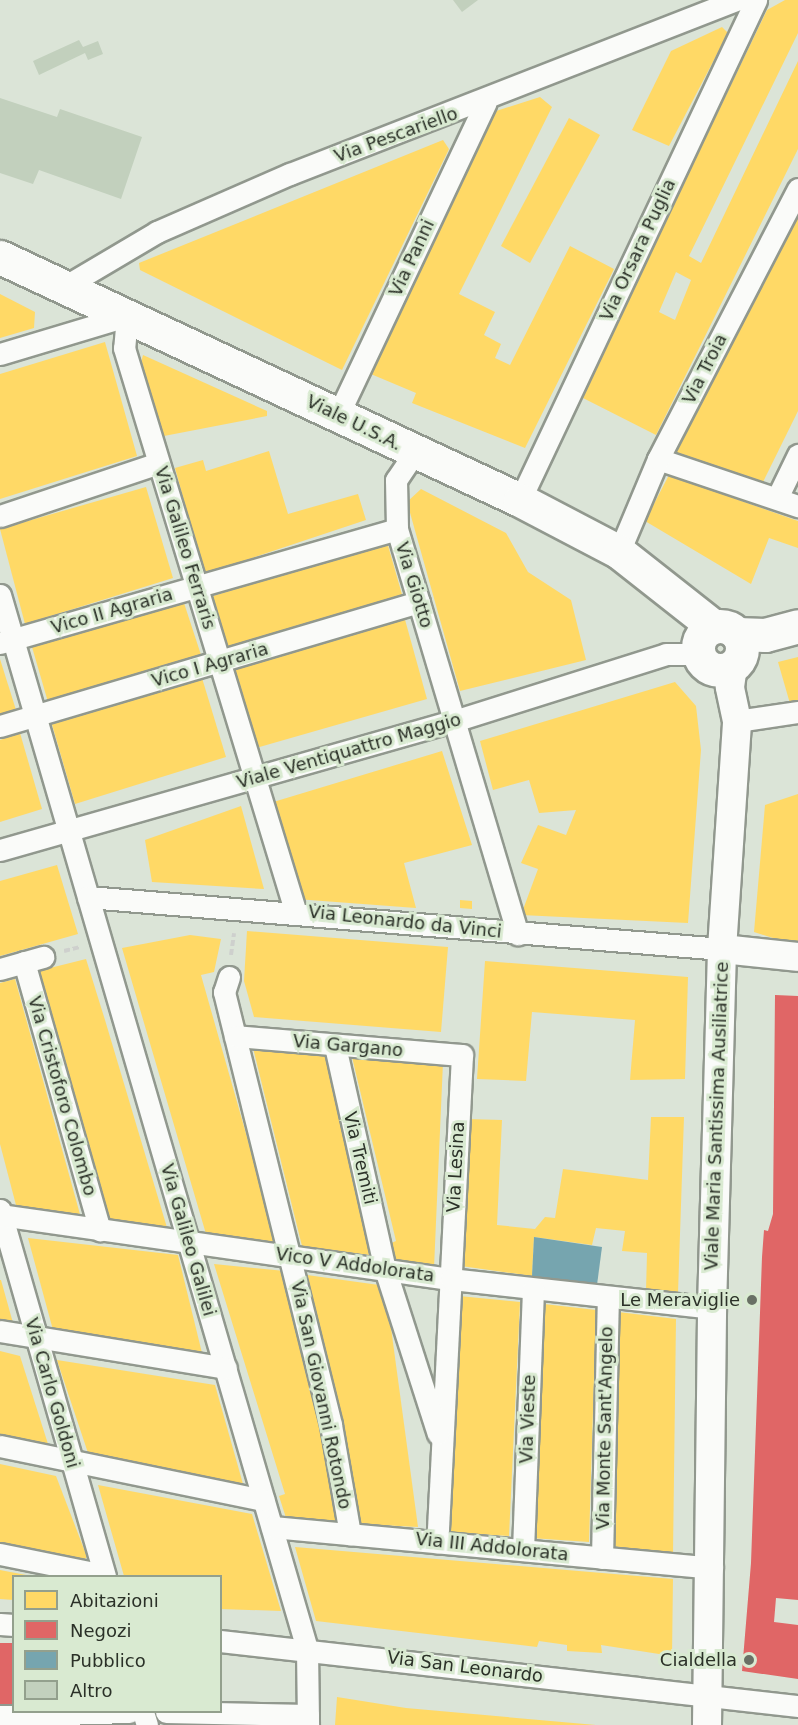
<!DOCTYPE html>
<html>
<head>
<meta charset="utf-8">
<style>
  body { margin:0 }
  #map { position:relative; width:798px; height:1725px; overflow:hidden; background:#dbe4d7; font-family:"DejaVu Sans",sans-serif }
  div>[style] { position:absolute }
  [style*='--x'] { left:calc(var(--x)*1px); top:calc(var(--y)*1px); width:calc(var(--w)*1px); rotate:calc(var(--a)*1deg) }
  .homes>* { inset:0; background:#ffd966 }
  .shops>* { inset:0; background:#e06666 }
  .public>* { inset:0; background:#76a5af }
  .building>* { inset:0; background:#c2d0bd }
  .path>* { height:4px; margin-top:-2px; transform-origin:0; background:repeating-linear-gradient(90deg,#ced0cd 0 6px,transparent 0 9px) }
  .roads { filter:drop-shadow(2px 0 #91988e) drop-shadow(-2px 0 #91988e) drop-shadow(0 2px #91988e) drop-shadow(0 -2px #91988e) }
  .street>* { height:21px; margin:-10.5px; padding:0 10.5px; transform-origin:10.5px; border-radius:10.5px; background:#fafbf9 }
  .secondary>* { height:28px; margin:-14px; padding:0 14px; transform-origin:14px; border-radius:14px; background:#fafbf9 }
  .primary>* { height:33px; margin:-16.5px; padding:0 16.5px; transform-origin:16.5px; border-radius:16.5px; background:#fafbf9 }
  .primary>.ring { margin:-16.5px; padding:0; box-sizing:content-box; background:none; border:33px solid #fafbf9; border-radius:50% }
  .dots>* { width:16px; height:16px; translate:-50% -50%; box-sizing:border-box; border:3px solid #d9ead1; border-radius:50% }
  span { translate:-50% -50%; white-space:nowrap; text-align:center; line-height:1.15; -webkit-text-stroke:6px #d9ead1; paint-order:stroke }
  .street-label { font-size:18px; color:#2b3128 }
  .poi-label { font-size:18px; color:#2b3128 }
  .right { translate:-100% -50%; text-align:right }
  .legend { position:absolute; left:12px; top:1575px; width:210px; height:138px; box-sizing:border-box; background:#d9ead1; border:2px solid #93a08d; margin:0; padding:8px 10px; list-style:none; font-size:18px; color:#2b3128 }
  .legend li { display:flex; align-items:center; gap:12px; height:30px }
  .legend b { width:30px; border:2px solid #93a08d }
</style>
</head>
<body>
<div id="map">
  <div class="homes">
    <i style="clip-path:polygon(evenodd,785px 0,798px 0,798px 33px,689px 256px,701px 263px,798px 61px,798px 149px,656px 435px,581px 397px,767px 10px,785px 0,676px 272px,691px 280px,675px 320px,659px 312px,676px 272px)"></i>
    <i style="clip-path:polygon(722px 27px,728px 33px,669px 146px,632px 130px,671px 51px)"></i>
    <i style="clip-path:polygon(540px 97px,552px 107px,459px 294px,495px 312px,484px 335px,501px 344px,495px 358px,510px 365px,570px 246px,614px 269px,525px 448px,412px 403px,416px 393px,366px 372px,487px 114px)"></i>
    <i style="clip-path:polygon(569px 118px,600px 135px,530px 263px,501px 246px)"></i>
    <i style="clip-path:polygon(443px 140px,449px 149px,342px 370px,140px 270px,139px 263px)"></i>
    <i style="clip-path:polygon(798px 212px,798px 411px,763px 482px,672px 457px)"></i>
    <i style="clip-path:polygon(0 294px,35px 312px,34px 328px,0 338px)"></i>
    <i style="clip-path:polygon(105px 342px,137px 456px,0 499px,0 374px)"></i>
    <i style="clip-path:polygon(143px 355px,267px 411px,267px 416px,164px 436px,140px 366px)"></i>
    <i style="clip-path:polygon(269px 451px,288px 514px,358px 494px,366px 520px,204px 574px,175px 468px,203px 460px,206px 471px)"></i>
    <i style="clip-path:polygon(669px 475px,798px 521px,798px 548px,769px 538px,751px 584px,645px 521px)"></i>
    <i style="clip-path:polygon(146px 487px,173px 578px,25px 624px,0 529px)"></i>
    <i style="clip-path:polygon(421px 489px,506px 533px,528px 572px,571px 600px,586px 660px,460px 691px,407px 502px)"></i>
    <i style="clip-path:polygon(387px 542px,403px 598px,226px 649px,213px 596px)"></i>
    <i style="clip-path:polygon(184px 603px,202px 658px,48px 702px,32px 647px)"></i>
    <i style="clip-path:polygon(404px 616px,427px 699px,256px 748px,232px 669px)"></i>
    <i style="clip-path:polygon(798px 657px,798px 704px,791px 707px,778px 662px)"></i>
    <i style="clip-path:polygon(0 659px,16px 710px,0 715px)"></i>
    <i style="clip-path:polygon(202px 678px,226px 757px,75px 804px,51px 721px)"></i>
    <i style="clip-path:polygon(675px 682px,696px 706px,701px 750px,688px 923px,521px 915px,538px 869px,521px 863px,538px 825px,566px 835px,576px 810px,539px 813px,529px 780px,493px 790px,480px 741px)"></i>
    <i style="clip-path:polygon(20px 733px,42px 809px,0 822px,0 740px)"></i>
    <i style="clip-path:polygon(442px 751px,472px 845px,404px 863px,416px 908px,296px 899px,270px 803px)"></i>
    <i style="clip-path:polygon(798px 794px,798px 946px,754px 932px,765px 805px)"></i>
    <i style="clip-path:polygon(241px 806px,264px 889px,152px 882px,145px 840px)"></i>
    <i style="clip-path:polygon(57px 865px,78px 934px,0 956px,0 881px)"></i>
    <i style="clip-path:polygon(460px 900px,472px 901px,472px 909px,460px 908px)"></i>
    <i style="clip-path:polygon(247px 931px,448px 947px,441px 1032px,254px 1017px,244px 981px)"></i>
    <i style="clip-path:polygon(190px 935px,221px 939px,214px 972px,201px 975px,277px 1243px,206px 1234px,122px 948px)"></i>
    <i style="clip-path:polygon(86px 959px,105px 1020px,168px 1231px,110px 1221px,38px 971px)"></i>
    <i style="clip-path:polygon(485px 961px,688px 977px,685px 1079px,630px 1080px,635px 1020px,532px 1012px,526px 1081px,477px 1079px)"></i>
    <i style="clip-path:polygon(15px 979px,81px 1218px,17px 1209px,0 1144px,0 983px)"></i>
    <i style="clip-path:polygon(253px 1048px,325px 1056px,356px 1175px,369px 1255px,302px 1246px)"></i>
    <i style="clip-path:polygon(352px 1057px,443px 1062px,434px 1268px,394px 1263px,389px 1244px,396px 1241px)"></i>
    <i style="clip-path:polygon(651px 1117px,684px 1117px,678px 1293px,646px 1291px,647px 1253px,622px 1251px,625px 1231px,596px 1228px,592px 1245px,534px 1237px,532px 1276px,461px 1266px,467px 1119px,502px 1120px,497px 1225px,535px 1229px,545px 1217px,555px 1218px,563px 1169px,648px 1180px)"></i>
    <i style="clip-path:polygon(28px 1238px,178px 1255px,202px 1353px,53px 1330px)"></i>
    <i style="clip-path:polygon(214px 1264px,285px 1271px,322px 1420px,340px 1524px,287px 1521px,279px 1496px,285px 1494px)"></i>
    <i style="clip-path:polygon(307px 1275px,379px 1285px,391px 1328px,418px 1527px,361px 1524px)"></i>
    <i style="clip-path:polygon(0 1280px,1px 1280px,13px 1323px,0 1321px)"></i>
    <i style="clip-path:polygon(459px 1296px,520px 1302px,509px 1536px,445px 1532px)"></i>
    <i style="clip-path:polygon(544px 1304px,596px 1310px,589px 1542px,531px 1538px)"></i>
    <i style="clip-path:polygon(618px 1312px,676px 1319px,673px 1553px,610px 1546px)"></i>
    <i style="clip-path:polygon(0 1351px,20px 1356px,48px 1444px,0 1436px)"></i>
    <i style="clip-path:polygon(57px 1360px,215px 1385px,243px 1484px,88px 1453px)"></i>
    <i style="clip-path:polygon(0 1464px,56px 1476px,87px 1557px,83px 1561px,0 1543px)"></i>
    <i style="clip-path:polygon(98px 1485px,252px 1514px,281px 1611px,220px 1609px,220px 1576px,124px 1576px)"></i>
    <i style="clip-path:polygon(295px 1547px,673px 1579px,672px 1656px,601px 1645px,602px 1653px,567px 1651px,567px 1645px,539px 1641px,537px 1647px,316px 1621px)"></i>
    <i style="clip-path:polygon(0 1570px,26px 1575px,14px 1576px,14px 1600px,0 1599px)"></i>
    <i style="clip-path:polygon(337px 1697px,406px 1708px,596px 1725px,335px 1725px)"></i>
    <i style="clip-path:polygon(275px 1719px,275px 1725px,166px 1723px,224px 1720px)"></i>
  </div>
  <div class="shops">
    <i style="clip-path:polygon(775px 995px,798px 996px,798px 1600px,776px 1598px,774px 1622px,798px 1625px,798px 1679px,742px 1671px,751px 1563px,762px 1257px,764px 1230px,768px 1231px,773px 1214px)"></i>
    <i style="clip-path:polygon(0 1643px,14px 1643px,14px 1704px,0 1705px)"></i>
  </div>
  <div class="public">
    <i style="clip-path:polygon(534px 1237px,602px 1247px,597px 1285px,532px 1276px)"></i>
  </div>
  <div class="building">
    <i style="clip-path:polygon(453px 0,478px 0,462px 12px)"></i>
    <i style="clip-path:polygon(79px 40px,83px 47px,98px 41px,103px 54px,88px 60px,85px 53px,39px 75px,33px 61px)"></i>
    <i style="clip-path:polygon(0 98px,57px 117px,60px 109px,142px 137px,121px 199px,39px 170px,33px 184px,0 173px)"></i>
  </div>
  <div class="path">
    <i style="--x:64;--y:951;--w:16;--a:-14"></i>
    <i style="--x:231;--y:955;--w:22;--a:-82"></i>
  </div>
  <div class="roads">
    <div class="street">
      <i style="--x:64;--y:287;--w:108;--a:-30.6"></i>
      <i style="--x:157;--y:232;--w:145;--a:-23.6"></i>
      <i style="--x:290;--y:174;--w:480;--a:-21.3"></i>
      <i style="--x:0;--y:354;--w:133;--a:-16.7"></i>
      <i style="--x:127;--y:316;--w:32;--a:95"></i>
      <i style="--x:124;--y:348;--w:587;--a:73.08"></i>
      <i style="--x:338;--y:415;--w:346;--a:-64.7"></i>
      <i style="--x:415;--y:452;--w:34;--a:124"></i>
      <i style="--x:396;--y:480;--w:49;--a:88.8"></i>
      <i style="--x:397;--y:529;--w:423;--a:73.4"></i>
      <i style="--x:658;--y:459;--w:148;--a:18.6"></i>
      <i style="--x:777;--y:498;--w:48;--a:-64"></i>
      <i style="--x:520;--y:500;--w:553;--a:-64.73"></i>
      <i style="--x:0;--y:516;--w:167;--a:-18.5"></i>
      <i style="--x:619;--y:552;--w:101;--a:-67.2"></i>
      <i style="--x:658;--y:459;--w:304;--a:-62.6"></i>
      <i style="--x:0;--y:595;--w:1098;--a:73.76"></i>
      <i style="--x:307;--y:1649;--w:76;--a:89.2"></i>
      <i style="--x:0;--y:643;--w:413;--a:-16"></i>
      <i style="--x:737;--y:721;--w:62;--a:-8.4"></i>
      <i style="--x:0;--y:726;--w:437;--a:-16.5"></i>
      <i style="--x:0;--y:850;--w:472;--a:-15.9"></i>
      <i style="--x:454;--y:721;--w:222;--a:-17.5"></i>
      <i style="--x:666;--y:654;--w:32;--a:0"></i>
      <i style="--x:88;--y:897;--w:636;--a:4.69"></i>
      <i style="--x:24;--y:962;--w:279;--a:74.2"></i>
      <i style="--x:0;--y:969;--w:45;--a:-15.6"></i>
      <i style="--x:229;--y:977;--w:16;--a:108"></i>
      <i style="--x:224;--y:992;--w:446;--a:76.1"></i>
      <i style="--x:331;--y:1425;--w:111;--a:80.1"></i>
      <i style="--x:235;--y:1036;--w:228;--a:4.8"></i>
      <i style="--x:462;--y:1055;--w:488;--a:92.9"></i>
      <i style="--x:335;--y:1046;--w:229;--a:77.4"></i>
      <i style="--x:385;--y:1269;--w:173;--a:72.2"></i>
      <i style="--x:0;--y:1210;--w:381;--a:74"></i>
      <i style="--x:0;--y:1215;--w:456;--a:8.1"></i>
      <i style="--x:451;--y:1279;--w:263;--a:6.3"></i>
      <i style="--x:0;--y:1331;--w:229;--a:9.3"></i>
      <i style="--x:0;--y:1446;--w:269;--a:11.6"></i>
      <i style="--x:272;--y:1527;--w:442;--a:5.3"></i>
      <i style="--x:523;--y:1550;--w:261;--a:-87.8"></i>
      <i style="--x:0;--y:1554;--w:106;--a:11.4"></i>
      <i style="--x:602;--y:1558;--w:261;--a:-88.7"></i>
      <i style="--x:0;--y:1624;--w:14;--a:4"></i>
      <i style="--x:220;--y:1641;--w:582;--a:6.42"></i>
      <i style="--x:143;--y:1712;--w:14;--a:73"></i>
      <i style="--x:166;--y:1712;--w:142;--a:1.2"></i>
      <i style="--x:0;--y:1716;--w:129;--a:-1.8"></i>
    </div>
    <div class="secondary">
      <i style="--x:722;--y:949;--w:76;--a:6"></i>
      <i style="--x:707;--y:1725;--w:417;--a:-89.3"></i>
      <i style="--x:712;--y:1308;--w:359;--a:-88.4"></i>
      <i style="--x:722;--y:949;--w:228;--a:-86.2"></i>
      <i style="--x:737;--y:721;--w:35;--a:-102"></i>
      <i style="--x:730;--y:687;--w:21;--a:-82"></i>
    </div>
    <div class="primary">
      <i style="--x:0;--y:257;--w:574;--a:25.05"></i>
      <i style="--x:520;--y:500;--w:112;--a:27.7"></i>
      <i style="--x:619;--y:552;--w:120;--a:38.2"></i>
      <i class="ring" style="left:698px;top:626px;width:11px;height:11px"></i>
      <i style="--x:737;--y:634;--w:28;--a:2"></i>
      <i style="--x:765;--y:635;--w:34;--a:-15"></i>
    </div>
  </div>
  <div class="dots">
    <i style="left:752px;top:1300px;background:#697065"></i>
    <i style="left:749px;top:1660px;background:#697065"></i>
  </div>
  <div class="street-label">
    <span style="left:396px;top:135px;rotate:-20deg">Via Pescariello</span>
    <span style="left:638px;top:250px;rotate:-65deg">Via Orsara Puglia</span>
    <span style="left:412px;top:258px;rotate:-65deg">Via Panni</span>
    <span style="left:705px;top:369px;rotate:-63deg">Via Troia</span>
    <span style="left:354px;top:423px;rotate:26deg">Viale U.S.A.</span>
    <span style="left:185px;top:548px;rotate:73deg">Via Galileo Ferraris</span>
    <span style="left:414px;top:585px;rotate:73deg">Via Giotto</span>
    <span style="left:112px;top:611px;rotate:-16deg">Vico II Agraria</span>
    <span style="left:210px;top:665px;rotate:-16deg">Vico I Agraria</span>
    <span style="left:349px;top:751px;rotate:-16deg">Viale Ventiquattro Maggio</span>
    <span style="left:405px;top:922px;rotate:6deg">Via Leonardo da Vinci</span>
    <span style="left:348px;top:1046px;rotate:5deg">Via Gargano</span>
    <span style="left:62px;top:1096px;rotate:74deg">Via Cristoforo Colombo</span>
    <span style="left:717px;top:1116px;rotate:-88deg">Viale Maria Santissima Ausiliatrice</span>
    <span style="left:360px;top:1158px;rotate:77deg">Via Tremiti</span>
    <span style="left:456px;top:1167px;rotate:-87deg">Via Lesina</span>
    <span style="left:188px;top:1240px;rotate:74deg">Via Galileo Galilei</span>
    <span style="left:355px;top:1265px;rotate:8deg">Vico V Addolorata</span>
    <span style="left:52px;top:1393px;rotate:74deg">Via Carlo Goldoni</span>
    <span style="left:321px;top:1395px;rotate:78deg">Via San Giovanni Rotondo</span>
    <span style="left:528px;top:1419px;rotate:-88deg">Via Vieste</span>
    <span style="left:605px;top:1428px;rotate:-89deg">Via Monte Sant'Angelo</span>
    <span style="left:492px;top:1547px;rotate:6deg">Via III Addolorata</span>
    <span style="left:465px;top:1667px;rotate:7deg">Via San Leonardo</span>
  </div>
  <div class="poi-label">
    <span class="right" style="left:740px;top:1300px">Le Meraviglie</span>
    <span class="right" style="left:737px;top:1660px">Cialdella</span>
  </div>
  <ul class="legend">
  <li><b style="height:16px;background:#ffd966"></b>Abitazioni</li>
  <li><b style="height:16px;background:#e06666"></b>Negozi</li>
  <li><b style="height:16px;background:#76a5af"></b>Pubblico</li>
  <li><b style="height:16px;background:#c2d0bd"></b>Altro</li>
  </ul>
</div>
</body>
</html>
